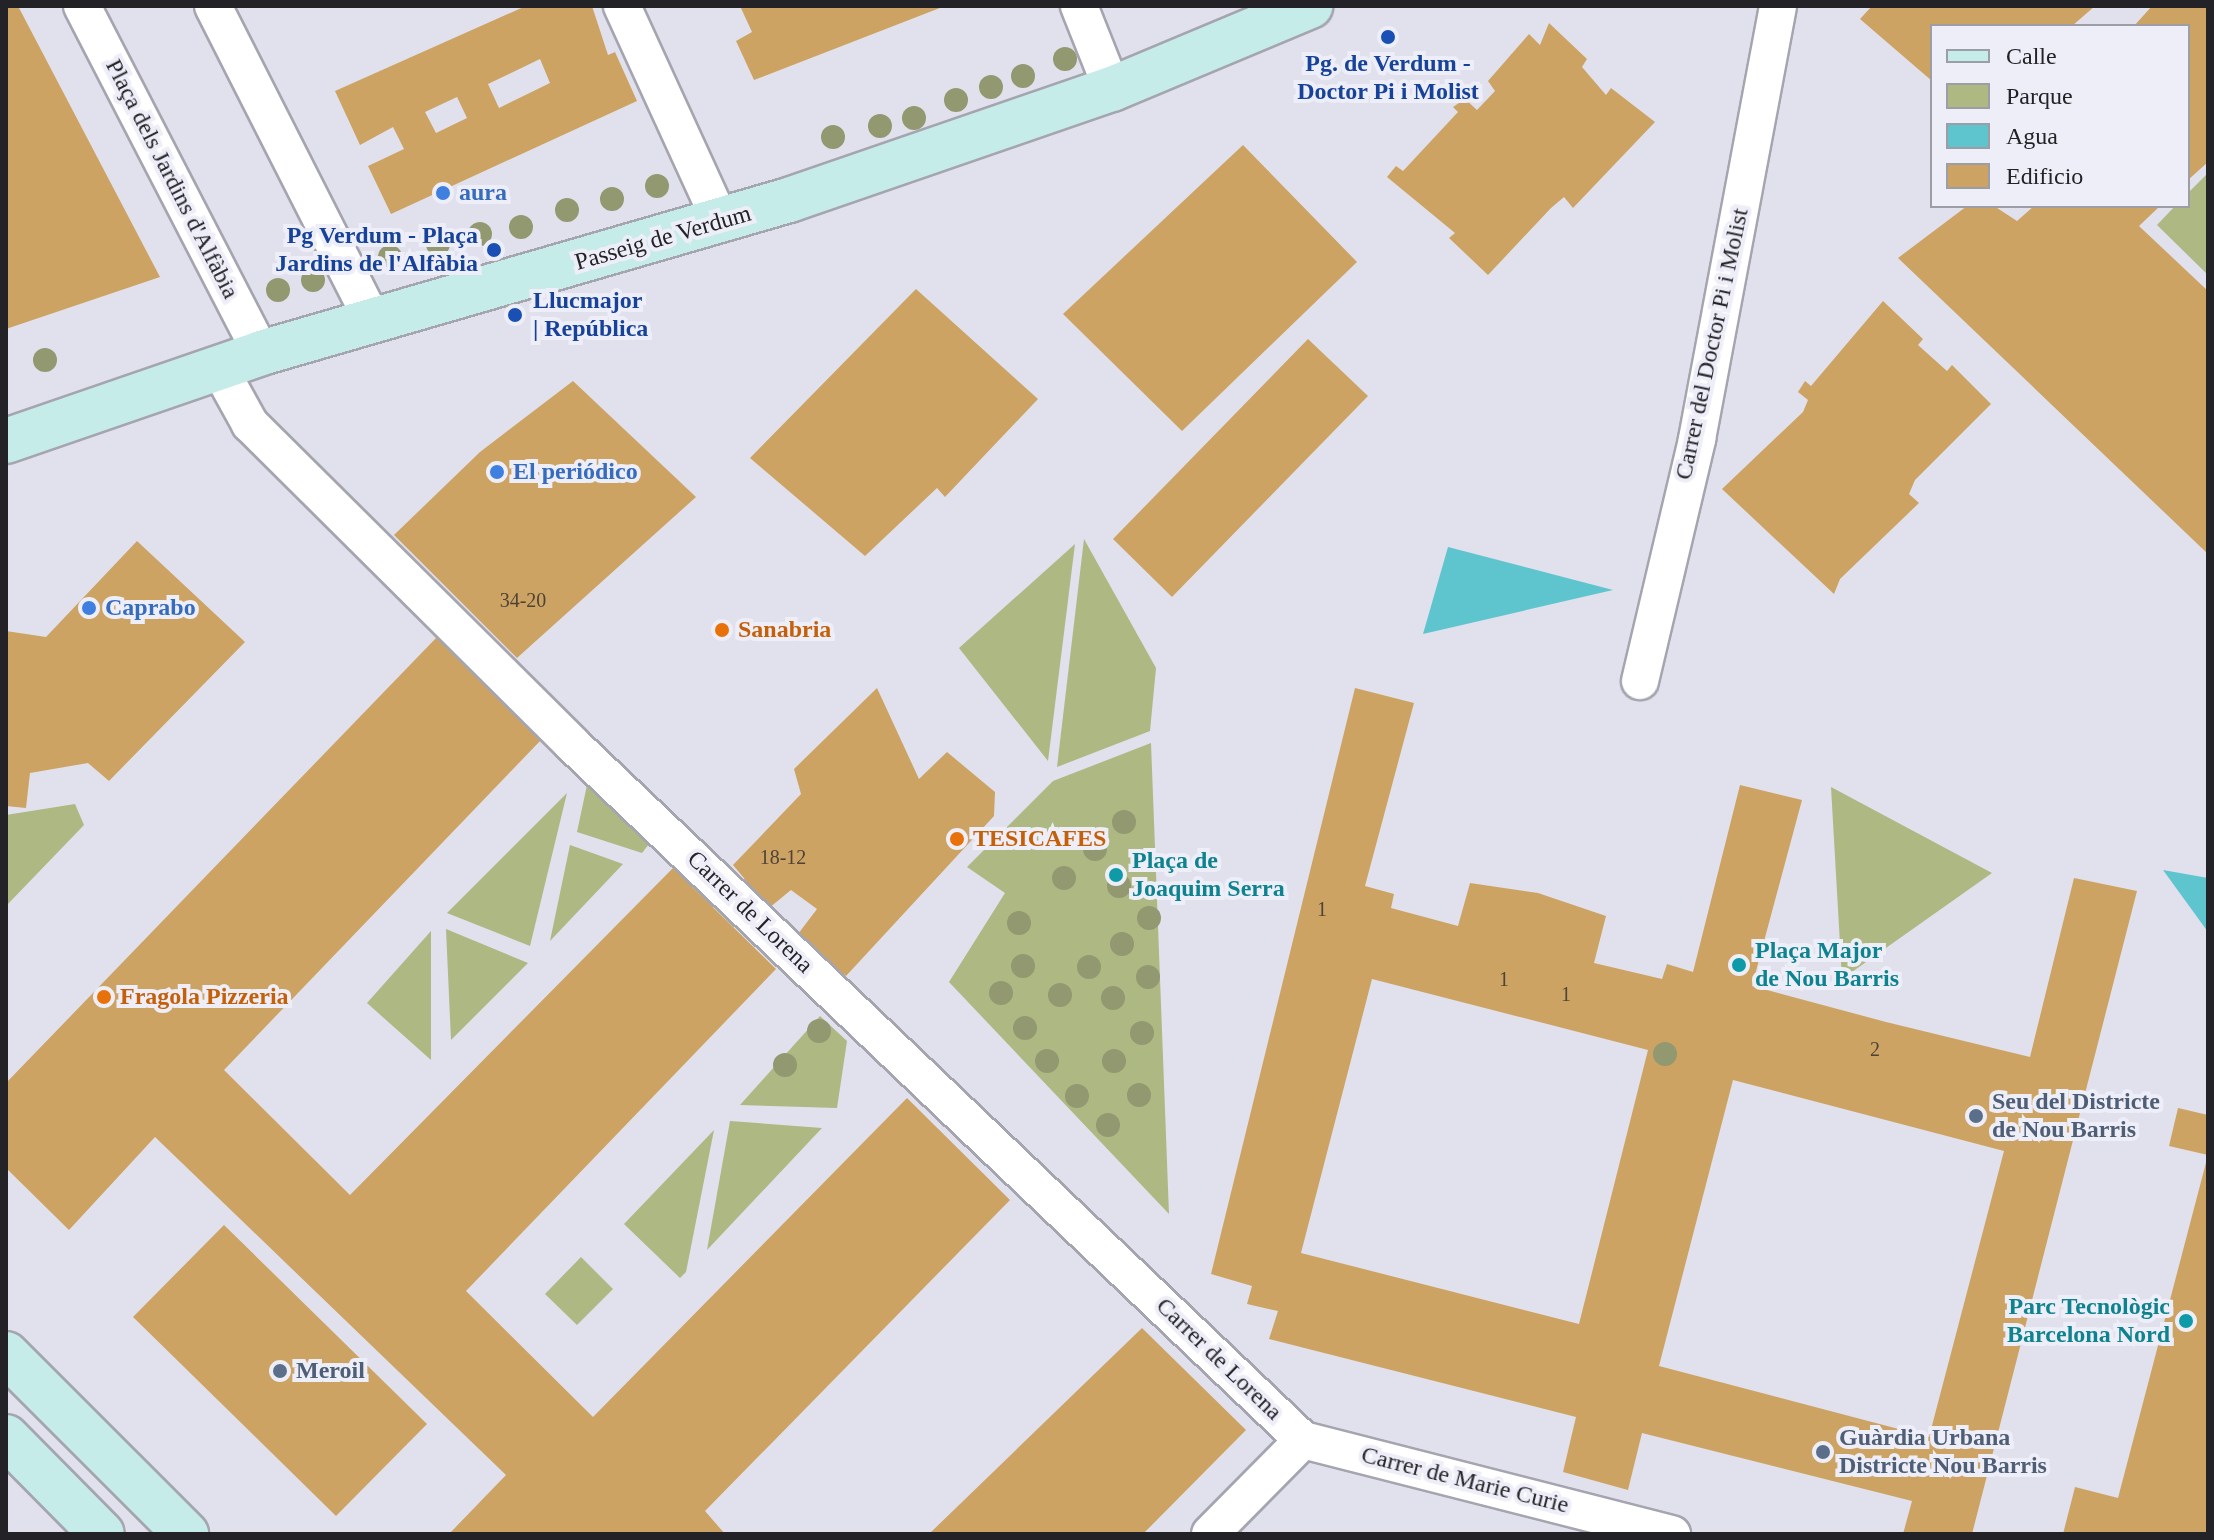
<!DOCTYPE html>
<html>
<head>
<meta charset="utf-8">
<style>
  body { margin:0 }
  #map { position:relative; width:2214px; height:1540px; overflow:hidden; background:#e0e1ec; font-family:"Times New Roman",serif }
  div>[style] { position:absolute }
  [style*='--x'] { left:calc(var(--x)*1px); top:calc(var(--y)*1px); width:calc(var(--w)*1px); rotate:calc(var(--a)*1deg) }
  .green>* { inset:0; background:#adb883 }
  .water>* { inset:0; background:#5ec5ce }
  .building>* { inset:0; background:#cda363 }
  .roads { filter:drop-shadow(2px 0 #a4a5af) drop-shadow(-2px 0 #a4a5af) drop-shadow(0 2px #a4a5af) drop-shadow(0 -2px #a4a5af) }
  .street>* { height:36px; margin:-18px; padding:0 18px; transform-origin:18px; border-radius:18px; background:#fff }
  .secondary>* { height:44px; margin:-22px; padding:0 22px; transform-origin:22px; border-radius:22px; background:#c6ece9 }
  .trees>* { width:24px; height:24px; margin:-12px; border-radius:50%; background:#929870 }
  .dots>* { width:22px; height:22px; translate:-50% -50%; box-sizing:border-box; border:4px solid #eeeef9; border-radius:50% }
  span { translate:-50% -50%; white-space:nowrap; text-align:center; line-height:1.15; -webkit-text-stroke:8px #eeeef9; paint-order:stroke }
  .number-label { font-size:20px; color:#4e4336 }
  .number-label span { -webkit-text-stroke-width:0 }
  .transit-label { font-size:24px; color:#164399; font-weight:700 }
  .right { translate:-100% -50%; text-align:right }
  .left { translate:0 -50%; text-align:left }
  .street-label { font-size:24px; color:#232327 }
  .shop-label { font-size:24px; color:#366cbe; font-weight:700 }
  .food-label { font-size:24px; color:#c56008; font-weight:700 }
  .culture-label { font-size:24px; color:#0d838f; font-weight:700 }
  .service-label { font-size:24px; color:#4e5e75; font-weight:700 }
  .frame { position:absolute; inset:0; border:8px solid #232327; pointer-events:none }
  .legend { position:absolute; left:1930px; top:24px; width:260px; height:184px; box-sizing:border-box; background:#eeeef9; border:2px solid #9d9da5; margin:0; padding:10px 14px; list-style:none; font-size:24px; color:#232327 }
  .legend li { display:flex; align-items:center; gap:16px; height:40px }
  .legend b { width:40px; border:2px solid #9d9da5 }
</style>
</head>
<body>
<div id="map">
  <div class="green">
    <i style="clip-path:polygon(2208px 173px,2208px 275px,2157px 225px,2175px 206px,2188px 206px,2188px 193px)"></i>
    <i style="clip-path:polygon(1084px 539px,1156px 668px,1150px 731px,1057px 767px)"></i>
    <i style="clip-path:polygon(1075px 544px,1048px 761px,959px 648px)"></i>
    <i style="clip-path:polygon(1151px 743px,1169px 1214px,949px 982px,1005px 893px,967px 867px,1053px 781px)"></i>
    <i style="clip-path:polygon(587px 785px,649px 844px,642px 853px,577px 832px)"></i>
    <i style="clip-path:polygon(1831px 787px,1992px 873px,1842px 979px)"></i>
    <i style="clip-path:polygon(567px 793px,530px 946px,447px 913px)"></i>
    <i style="clip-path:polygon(75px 804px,84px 825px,6px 906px,6px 815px)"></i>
    <i style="clip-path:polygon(570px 845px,623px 864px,550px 941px)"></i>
    <i style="clip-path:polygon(446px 929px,528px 963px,451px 1040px)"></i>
    <i style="clip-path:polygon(431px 931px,431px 1060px,367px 1003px)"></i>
    <i style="clip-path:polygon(820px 1016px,847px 1041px,837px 1108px,740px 1105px)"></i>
    <i style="clip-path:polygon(730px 1121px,822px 1128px,707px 1250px)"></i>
    <i style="clip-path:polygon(714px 1130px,686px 1272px,680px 1278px,624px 1224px)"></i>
    <i style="clip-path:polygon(581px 1257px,613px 1289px,577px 1325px,545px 1294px)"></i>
  </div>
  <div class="water">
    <i style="clip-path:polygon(1448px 547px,1613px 590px,1423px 634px)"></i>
    <i style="clip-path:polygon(2163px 870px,2208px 878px,2208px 932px)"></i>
  </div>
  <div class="building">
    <i style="clip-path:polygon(6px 6px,18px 6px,160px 277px,6px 329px)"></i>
    <i style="clip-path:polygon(evenodd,526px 6px,592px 6px,608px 55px,615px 52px,637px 101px,391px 214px,368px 166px,404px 149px,393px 127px,360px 145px,335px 91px,526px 6px,540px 59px,550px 83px,499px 108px,488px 84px,540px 59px,526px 6px,457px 97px,467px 118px,436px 133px,425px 112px,457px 97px)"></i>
    <i style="clip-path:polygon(740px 6px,945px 6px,754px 80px,736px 41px,752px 32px)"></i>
    <i style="clip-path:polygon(1872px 6px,2095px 6px,2072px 26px,1932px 26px,1932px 81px,1860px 19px)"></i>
    <i style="clip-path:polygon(2152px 6px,2208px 6px,2208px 162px,2188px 180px,2188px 26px,2134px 26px)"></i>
    <i style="clip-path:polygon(1549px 23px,1587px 59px,1582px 67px,1606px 95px,1611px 88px,1655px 122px,1573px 208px,1564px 197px,1551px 208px,1488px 275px,1449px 238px,1455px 233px,1387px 177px,1396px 166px,1403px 171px,1458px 112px,1453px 107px,1465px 99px,1477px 110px,1495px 91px,1488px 81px,1529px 34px,1540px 45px)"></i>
    <i style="clip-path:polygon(1243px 145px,1357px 262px,1182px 431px,1063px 314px)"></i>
    <i style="clip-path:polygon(1967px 206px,1994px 206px,2017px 221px,2034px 206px,2160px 206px,2139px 226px,2208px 291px,2208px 554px,1898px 258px)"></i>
    <i style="clip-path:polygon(916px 289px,1038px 399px,945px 497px,937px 488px,865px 556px,750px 458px)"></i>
    <i style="clip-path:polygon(1883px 301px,1923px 339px,1918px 345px,1947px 371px,1952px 365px,1991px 404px,1915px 480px,1909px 494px,1919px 503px,1840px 579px,1834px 594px,1722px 489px,1803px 412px,1808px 400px,1798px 392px,1805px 381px,1811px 386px)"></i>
    <i style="clip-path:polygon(1308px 339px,1368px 396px,1172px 597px,1113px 539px)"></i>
    <i style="clip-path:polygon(573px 381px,696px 497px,517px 658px,394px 535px,480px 452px)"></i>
    <i style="clip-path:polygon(137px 541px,245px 642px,109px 781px,88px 763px,30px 773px,26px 808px,6px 806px,6px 631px,46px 637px)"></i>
    <i style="clip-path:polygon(437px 637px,541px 740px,224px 1070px,350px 1195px,673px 868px,776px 969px,466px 1291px,593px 1417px,907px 1098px,1010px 1200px,705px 1511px,725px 1534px,449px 1534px,506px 1475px,155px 1137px,69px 1230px,6px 1168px,6px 1083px)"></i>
    <i style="clip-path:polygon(877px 688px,919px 779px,947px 752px,995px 792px,994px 816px,846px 976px,795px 938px,817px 909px,791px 890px,769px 908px,733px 865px,801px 794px,794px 769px)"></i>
    <i style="clip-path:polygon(evenodd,1355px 688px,1414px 703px,1365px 886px,1394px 894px,1391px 908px,1458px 926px,1470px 883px,1538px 893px,1606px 916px,1594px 963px,1662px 979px,1667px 964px,1693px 972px,1740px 785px,1802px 800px,1752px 986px,1886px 1022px,2030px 1057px,2074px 878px,2137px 891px,1972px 1534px,1903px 1534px,1912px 1501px,1642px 1433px,1628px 1490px,1563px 1472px,1576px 1417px,1269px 1339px,1278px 1311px,1247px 1304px,1252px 1286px,1211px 1274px,1355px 688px,1372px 979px,1648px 1050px,1579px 1324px,1301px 1253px,1372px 979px,1355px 688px,1733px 1080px,2004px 1151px,1929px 1437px,1659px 1366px,1733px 1080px)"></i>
    <i style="clip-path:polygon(2178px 1108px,2208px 1115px,2208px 1534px,2063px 1534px,2075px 1487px,2118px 1498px,2208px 1155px,2169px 1146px)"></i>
    <i style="clip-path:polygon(224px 1225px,427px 1424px,336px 1516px,133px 1317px)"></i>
    <i style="clip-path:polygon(1142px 1328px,1246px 1430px,1143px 1534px,929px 1534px)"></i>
  </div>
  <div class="roads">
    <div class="street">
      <i style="--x:82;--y:6;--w:390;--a:62.7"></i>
      <i style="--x:213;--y:6;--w:353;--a:63.1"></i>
      <i style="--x:622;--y:6;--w:238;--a:65.4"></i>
      <i style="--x:1079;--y:6;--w:89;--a:68.3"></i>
      <i style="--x:218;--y:366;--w:66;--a:61.1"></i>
      <i style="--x:250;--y:424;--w:453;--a:44.8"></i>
      <i style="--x:571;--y:743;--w:1011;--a:43.6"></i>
      <i style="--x:1640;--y:681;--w:249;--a:-76.7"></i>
      <i style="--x:1697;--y:439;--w:441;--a:-79.4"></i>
      <i style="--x:1303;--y:1440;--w:381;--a:14.3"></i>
      <i style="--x:1210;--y:1534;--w:132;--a:-45.3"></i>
    </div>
    <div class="secondary">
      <i style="--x:6;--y:441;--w:270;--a:-19"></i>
      <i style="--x:261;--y:353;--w:550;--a:-16.16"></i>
      <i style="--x:789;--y:200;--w:342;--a:-19"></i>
      <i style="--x:1112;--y:89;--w:215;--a:-22.7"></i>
      <i style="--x:6;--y:1354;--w:255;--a:45"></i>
      <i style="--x:6;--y:1437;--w:136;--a:45.3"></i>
    </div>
  </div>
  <div class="trees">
    <i style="left:1065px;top:59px"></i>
    <i style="left:1023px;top:76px"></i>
    <i style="left:991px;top:87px"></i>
    <i style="left:956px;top:100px"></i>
    <i style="left:914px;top:118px"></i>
    <i style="left:880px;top:126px"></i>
    <i style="left:833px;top:137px"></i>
    <i style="left:657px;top:186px"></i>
    <i style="left:612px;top:199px"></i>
    <i style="left:567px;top:210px"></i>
    <i style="left:521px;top:227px"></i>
    <i style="left:480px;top:234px"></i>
    <i style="left:438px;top:244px"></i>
    <i style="left:390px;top:257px"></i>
    <i style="left:313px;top:280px"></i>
    <i style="left:278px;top:290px"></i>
    <i style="left:45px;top:360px"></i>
    <i style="left:1124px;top:822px"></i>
    <i style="left:1095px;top:849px"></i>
    <i style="left:1064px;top:878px"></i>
    <i style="left:1119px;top:886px"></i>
    <i style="left:1149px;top:918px"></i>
    <i style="left:1019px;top:923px"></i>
    <i style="left:1122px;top:944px"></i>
    <i style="left:1023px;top:966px"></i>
    <i style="left:1089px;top:967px"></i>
    <i style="left:1148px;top:977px"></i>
    <i style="left:1001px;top:993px"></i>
    <i style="left:1060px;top:995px"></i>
    <i style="left:1113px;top:998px"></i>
    <i style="left:1025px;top:1028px"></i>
    <i style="left:819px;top:1031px"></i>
    <i style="left:1142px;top:1033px"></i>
    <i style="left:1665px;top:1054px"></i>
    <i style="left:1047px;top:1061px"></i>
    <i style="left:1114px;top:1061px"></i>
    <i style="left:785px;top:1065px"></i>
    <i style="left:1139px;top:1095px"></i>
    <i style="left:1077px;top:1096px"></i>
    <i style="left:1108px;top:1125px"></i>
  </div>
  <div class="dots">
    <i style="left:1388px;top:37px;background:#1a4fb4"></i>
    <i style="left:443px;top:193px;background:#3f7fe0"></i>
    <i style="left:494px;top:250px;background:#1a4fb4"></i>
    <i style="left:515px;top:315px;background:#1a4fb4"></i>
    <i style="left:497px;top:472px;background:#3f7fe0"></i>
    <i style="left:89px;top:608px;background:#3f7fe0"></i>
    <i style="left:722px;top:630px;background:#e8710a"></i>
    <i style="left:957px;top:839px;background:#e8710a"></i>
    <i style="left:1116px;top:875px;background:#0f9aa8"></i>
    <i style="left:1739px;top:965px;background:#0f9aa8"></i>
    <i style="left:104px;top:997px;background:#e8710a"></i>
    <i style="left:1976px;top:1116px;background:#5c6f8a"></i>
    <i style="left:2186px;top:1321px;background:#0f9aa8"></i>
    <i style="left:280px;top:1371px;background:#5c6f8a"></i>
    <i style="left:1823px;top:1452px;background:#5c6f8a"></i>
  </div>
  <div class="number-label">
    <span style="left:523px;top:600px">34-20</span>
    <span style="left:783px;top:857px">18-12</span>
    <span style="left:1322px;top:909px">1</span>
    <span style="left:1504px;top:979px">1</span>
    <span style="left:1566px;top:994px">1</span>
    <span style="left:1875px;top:1049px">2</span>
  </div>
  <div class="transit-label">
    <span style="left:1388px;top:78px">Pg. de Verdum -<br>Doctor Pi i Molist</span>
    <span class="right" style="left:478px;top:250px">Pg Verdum - Plaça<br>Jardins de l'Alfàbia</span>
    <span class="left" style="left:533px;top:315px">Llucmajor<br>| República</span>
  </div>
  <div class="street-label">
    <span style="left:172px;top:179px;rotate:63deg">Plaça dels Jardins d'Alfàbia</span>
    <span style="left:663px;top:238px;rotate:-16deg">Passeig de Verdum</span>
    <span style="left:1712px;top:344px;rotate:-78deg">Carrer del Doctor Pi i Molist</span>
    <span style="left:750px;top:912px;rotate:44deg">Carrer de Lorena</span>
    <span style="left:1219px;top:1359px;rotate:44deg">Carrer de Lorena</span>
    <span style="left:1465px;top:1480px;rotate:14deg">Carrer de Marie Curie</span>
  </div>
  <div class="shop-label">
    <span class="left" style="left:459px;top:193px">aura</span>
    <span class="left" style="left:513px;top:472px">El periódico</span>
    <span class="left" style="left:105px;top:608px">Caprabo</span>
  </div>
  <div class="food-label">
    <span class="left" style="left:738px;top:630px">Sanabria</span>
    <span class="left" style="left:973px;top:839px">TESICAFES</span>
    <span class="left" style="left:120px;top:997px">Fragola Pizzeria</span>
  </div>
  <div class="culture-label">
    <span class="left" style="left:1132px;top:875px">Plaça de<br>Joaquim Serra</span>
    <span class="left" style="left:1755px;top:965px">Plaça Major<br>de Nou Barris</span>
    <span class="right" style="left:2170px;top:1321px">Parc Tecnològic<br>Barcelona Nord</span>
  </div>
  <div class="service-label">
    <span class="left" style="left:1992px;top:1116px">Seu del Districte<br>de Nou Barris</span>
    <span class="left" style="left:296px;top:1371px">Meroil</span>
    <span class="left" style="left:1839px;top:1452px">Guàrdia Urbana<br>Districte Nou Barris</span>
  </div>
  <div class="frame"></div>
  <ul class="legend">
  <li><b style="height:10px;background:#c6ece9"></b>Calle</li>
  <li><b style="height:22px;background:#adb883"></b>Parque</li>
  <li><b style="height:22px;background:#5ec5ce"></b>Agua</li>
  <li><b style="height:22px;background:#cda363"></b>Edificio</li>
  </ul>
</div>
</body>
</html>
